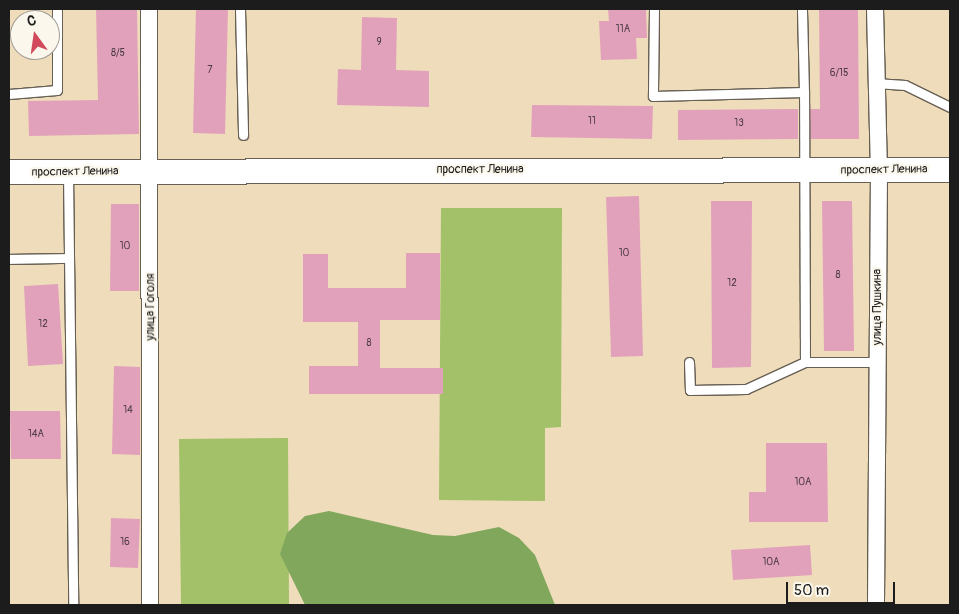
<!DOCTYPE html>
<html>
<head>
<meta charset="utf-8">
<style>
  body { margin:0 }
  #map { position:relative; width:959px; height:614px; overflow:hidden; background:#efdcba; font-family:Pangolin,sans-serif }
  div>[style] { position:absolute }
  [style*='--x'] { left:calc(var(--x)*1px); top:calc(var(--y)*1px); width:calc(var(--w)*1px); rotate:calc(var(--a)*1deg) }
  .green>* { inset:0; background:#a2c169 }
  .forest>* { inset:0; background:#81a75d }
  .building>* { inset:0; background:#e2a1bb }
  .roads { filter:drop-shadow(1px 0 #665f53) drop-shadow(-1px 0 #665f53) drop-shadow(0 1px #665f53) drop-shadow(0 -1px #665f53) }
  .lane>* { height:9px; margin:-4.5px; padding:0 4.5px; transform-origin:4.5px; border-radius:4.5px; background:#fff }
  .street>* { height:16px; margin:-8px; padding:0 8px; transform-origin:8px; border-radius:8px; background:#fff }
  .secondary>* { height:24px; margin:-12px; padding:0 12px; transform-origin:12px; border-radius:12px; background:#fff }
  span { translate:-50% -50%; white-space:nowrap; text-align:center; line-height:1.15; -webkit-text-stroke:4px #fbf7ec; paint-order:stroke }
  .number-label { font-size:10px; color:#4e3d44 }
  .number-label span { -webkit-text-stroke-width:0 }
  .street-label { font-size:12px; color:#1c1c1c }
  .frame { position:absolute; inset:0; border:10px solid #1c1c1c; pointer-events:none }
  .north { position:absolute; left:10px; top:10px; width:50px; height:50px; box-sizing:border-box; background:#fbf7ec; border:1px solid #a29f99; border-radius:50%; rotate:346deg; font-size:14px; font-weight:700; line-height:20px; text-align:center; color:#1c1c1c }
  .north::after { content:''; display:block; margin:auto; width:18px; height:22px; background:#d1495b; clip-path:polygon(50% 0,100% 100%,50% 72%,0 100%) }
  .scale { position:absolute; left:786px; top:582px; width:109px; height:22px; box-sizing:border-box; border:2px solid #1c1c1c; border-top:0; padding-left:6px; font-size:15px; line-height:18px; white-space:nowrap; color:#1c1c1c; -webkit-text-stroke:4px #fbf7ec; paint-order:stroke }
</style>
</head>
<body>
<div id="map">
  <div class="green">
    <i style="clip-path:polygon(441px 208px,562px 208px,561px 427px,545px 428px,545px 501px,439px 500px)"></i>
    <i style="clip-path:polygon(288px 438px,289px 605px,181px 605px,179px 439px)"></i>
  </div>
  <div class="forest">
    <i style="clip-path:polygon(329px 511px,433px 535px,455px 536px,499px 527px,519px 538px,535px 555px,555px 605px,305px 605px,280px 554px,287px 533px,305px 516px)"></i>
  </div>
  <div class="building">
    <i style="clip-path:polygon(96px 9px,137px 9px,139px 134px,29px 136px,28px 101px,98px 100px)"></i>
    <i style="clip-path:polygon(196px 9px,228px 9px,225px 134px,193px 133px)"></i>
    <i style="clip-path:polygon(608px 9px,646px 9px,647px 38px,636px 38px,637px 59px,601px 60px,599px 21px,609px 21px)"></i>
    <i style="clip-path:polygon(819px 9px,858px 9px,859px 139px,810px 139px,810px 109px,820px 109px)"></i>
    <i style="clip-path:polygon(362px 17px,397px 18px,396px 70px,429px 71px,429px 107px,337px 105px,338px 69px,361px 70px)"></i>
    <i style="clip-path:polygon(532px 105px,653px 106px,652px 139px,531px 137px)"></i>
    <i style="clip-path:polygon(798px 109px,798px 139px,678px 140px,678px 110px)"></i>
    <i style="clip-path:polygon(639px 196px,643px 356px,611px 357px,606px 197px)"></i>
    <i style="clip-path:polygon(711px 201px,752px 201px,751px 367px,712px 368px)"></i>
    <i style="clip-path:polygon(822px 201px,852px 201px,854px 351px,824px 351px)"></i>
    <i style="clip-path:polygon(111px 204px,139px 204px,139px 291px,110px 291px)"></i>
    <i style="clip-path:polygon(406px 253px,440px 253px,440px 320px,380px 320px,380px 368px,443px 368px,443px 394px,309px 394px,309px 366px,358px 366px,358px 322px,303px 322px,303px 254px,328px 254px,328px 288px,406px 288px)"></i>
    <i style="clip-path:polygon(58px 284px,63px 364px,28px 366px,24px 286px)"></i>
    <i style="clip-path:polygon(114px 366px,140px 367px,140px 455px,112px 454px)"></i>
    <i style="clip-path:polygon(10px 411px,60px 411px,61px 459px,11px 459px)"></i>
    <i style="clip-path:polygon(766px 443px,827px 443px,828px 522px,749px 522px,749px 492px,766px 492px)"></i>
    <i style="clip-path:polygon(111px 518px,140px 519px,138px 568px,110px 567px)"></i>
    <i style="clip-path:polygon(810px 545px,812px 575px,733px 580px,731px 550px)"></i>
  </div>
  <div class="roads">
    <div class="lane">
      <i style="--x:240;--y:9;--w:126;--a:88.6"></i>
      <i style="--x:654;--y:9;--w:87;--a:90.7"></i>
      <i style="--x:653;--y:96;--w:151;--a:-1.5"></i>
      <i style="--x:804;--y:92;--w:83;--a:-91.4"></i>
      <i style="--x:875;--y:83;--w:30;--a:4"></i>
      <i style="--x:905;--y:85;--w:50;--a:26.1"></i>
      <i style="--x:9;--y:94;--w:48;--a:-4.8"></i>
      <i style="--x:57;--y:90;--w:81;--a:-90"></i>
      <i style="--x:68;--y:173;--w:432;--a:89.3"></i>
      <i style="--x:9;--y:259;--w:60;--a:-1"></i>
      <i style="--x:689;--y:362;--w:28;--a:88"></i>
      <i style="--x:690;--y:390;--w:56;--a:-1"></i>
      <i style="--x:746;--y:389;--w:65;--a:-24.6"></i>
      <i style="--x:805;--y:362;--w:270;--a:-90.2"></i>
      <i style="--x:805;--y:362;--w:73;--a:0"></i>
    </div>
    <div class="street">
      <i style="--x:149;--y:9;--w:596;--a:89.9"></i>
      <i style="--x:875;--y:9;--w:162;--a:88.6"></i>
      <i style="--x:879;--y:171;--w:434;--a:90.4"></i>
    </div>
    <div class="secondary">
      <i style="--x:9;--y:172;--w:941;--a:-0.12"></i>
    </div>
  </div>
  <div class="number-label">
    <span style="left:623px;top:30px">11А</span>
    <span style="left:379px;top:43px">9</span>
    <span style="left:118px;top:54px">8/5</span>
    <span style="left:210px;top:71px">7</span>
    <span style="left:839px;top:74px">6/15</span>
    <span style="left:592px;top:122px">11</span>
    <span style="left:739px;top:124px">13</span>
    <span style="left:125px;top:247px">10</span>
    <span style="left:624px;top:254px">10</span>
    <span style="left:838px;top:276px">8</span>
    <span style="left:732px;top:284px">12</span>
    <span style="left:43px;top:325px">12</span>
    <span style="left:369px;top:344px">8</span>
    <span style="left:128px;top:411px">14</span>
    <span style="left:36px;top:435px">14А</span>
    <span style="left:803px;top:483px">10А</span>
    <span style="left:125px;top:543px">16</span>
    <span style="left:771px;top:563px">10А</span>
  </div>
  <div class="street-label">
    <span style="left:480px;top:170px">проспект Ленина</span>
    <span style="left:884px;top:170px;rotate:-1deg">проспект Ленина</span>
    <span style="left:75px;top:172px;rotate:-1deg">проспект Ленина</span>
    <span style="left:151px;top:307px;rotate:-90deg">улица Гоголя</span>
    <span style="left:878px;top:307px;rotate:-90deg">улица Пушкина</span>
  </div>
  <div class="frame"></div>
  <div class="north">С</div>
  <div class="scale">50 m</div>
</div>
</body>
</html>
